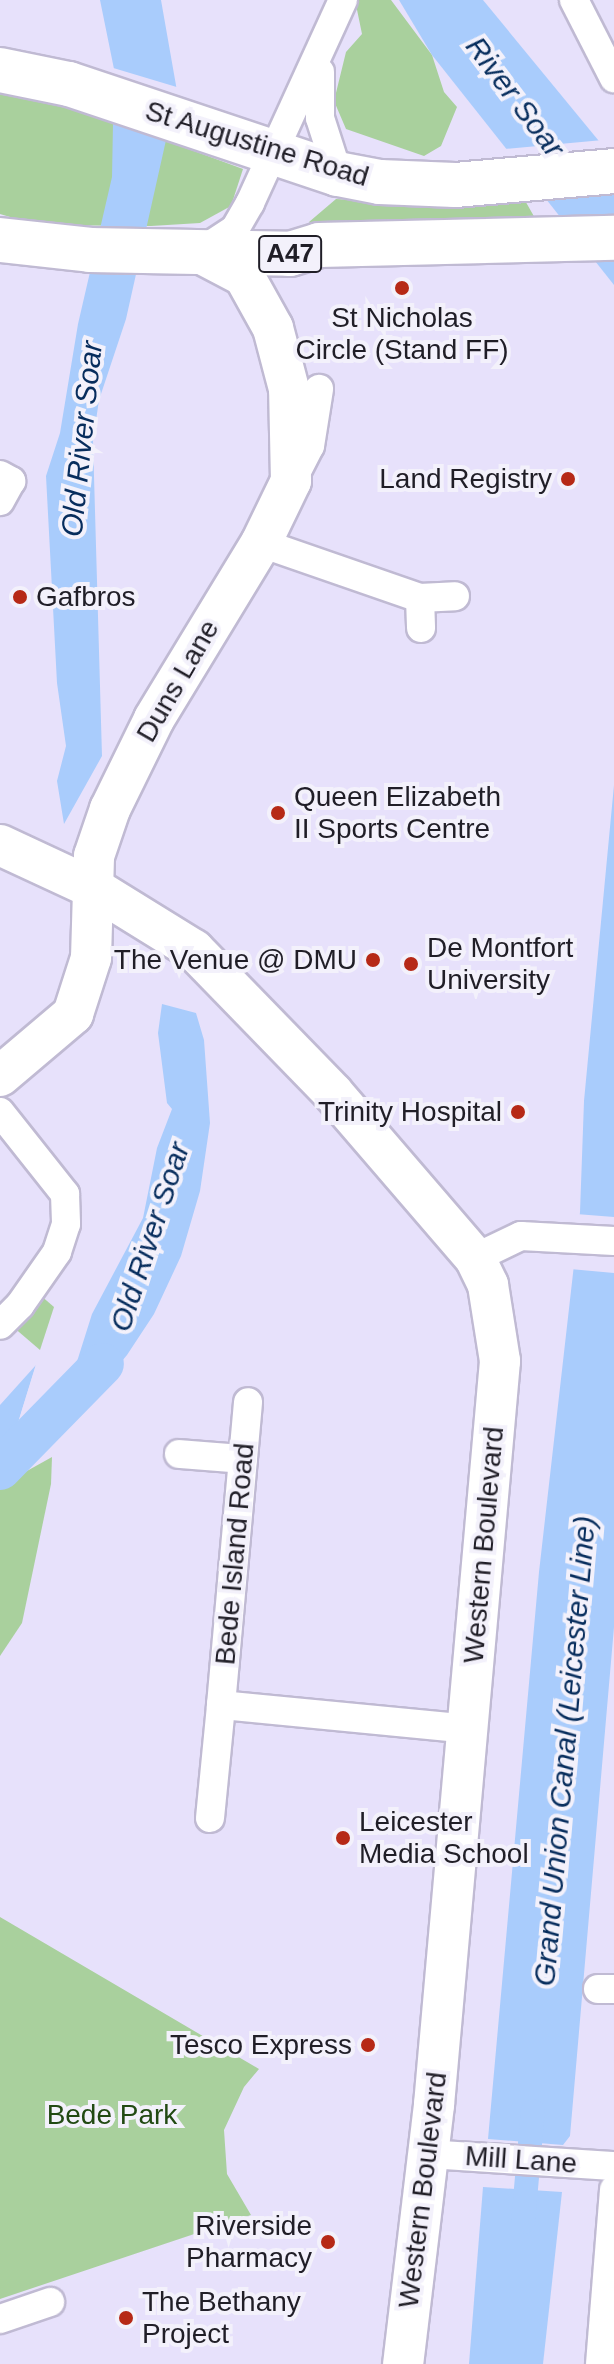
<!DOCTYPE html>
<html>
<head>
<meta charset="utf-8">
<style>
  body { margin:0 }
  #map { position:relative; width:614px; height:2364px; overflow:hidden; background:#e7e1fb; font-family:Helvetica,sans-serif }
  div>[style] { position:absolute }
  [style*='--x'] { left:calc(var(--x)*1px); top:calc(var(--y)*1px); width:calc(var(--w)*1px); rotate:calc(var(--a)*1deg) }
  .green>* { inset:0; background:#a9d09d }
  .water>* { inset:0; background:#a9ccfc }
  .pier>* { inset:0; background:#e7e1fb }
  .canal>* { height:24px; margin:-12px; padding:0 12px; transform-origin:12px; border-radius:12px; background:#a9ccfc }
  .river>* { height:42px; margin:-21px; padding:0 21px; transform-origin:21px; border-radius:21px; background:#a9ccfc }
  .roads { filter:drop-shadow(2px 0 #c0bad3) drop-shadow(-2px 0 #c0bad3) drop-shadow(0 2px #c0bad3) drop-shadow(0 -2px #c0bad3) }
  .street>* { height:28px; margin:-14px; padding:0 14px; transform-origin:14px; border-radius:14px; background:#fff }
  .secondary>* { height:40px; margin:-20px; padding:0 20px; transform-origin:20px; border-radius:20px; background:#fff }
  .primary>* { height:44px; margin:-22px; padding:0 22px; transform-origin:22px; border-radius:22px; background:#fff }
  .dots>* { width:22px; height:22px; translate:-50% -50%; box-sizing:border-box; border:4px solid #f3f1fb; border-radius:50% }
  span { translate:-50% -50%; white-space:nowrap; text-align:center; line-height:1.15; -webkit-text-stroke:8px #f3f1fb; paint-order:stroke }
  .shield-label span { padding:2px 6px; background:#f3f1fb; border:2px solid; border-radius:6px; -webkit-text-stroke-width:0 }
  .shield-label { font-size:26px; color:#201e27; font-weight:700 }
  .street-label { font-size:28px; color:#201e27 }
  .poi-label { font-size:28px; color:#201e27 }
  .right { translate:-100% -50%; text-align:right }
  .left { translate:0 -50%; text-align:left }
  .park-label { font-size:28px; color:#224a13 }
  .water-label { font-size:30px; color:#072d5d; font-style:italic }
</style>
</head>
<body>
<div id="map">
  <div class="green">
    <i style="clip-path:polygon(355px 0,391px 0,432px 55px,444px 92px,457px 107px,441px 146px,424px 156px,346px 129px,334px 101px,346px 52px,362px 34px)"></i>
    <i style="clip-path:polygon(0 93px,69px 105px,243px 169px,231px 206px,200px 223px,151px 226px,37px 225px,0 214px)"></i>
    <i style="clip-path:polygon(523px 197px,540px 227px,315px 230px,309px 222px,336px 199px,441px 205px)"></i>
    <i style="clip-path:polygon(32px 1288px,54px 1307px,40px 1350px,5px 1320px)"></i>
    <i style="clip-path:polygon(52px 1457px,51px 1484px,22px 1623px,0 1656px,0 1486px)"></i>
    <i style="clip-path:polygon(0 1917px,259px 2069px,244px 2087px,224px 2130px,227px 2174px,251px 2215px,0 2299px)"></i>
  </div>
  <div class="water">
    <i style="clip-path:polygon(100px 0,161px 0,177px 91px,126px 319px,99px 400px,93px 441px,102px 756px,64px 824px,57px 781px,66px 746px,57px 683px,46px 476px,60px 433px,78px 324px,112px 177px,114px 69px)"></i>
    <i style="clip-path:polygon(399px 0,483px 0,603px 146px,614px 165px,614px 285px,432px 55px)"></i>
    <i style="clip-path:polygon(614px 785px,614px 1627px,570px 2136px,563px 2145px,488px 2139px,539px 1572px,580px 1212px,584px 1101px)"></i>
    <i style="clip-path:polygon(162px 1004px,196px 1013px,204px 1040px,210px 1123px,200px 1191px,181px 1256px,154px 1314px,127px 1355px,50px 1447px,92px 1314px,143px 1218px,157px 1148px,172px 1109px,167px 1103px,158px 1033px)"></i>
    <i style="clip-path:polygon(36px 1365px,0 1481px,0 1405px)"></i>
    <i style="clip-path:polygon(483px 2187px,562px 2192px,543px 2364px,469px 2364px)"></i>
  </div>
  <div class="pier">
    <i style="clip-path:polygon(110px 67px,180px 88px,171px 140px,109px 117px)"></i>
    <i style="clip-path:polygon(603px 140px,614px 157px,541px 199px,504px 149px)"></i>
    <i style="clip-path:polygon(576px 1214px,614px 1217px,614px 1273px,570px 1269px)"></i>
    <i style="clip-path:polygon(37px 1361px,39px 1366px,0 1485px,0 1481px)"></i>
  </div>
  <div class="canal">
    <i style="--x:523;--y:2222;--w:111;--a:-84.9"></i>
  </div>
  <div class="river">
    <i style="--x:0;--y:1469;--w:147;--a:-45.6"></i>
  </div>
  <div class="roads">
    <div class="street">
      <i style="--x:574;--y:0;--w:88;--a:62.9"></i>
      <i style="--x:320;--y:72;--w:46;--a:90"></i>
      <i style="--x:320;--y:118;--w:59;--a:72.2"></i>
      <i style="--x:200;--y:252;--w:42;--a:-33.3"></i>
      <i style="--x:235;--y:229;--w:30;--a:-60"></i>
      <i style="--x:250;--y:203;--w:223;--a:-65.4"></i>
      <i style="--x:0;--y:475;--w:13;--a:29"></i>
      <i style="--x:11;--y:481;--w:23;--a:119"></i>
      <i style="--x:295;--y:475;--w:33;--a:-63"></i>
      <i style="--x:310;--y:446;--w:58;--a:-81"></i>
      <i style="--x:261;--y:543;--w:168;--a:19.1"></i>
      <i style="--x:420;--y:598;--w:35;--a:-3"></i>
      <i style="--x:420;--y:598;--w:30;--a:88"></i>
      <i style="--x:0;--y:1112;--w:105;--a:51.6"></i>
      <i style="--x:65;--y:1194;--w:30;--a:88"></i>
      <i style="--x:66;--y:1224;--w:29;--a:108"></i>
      <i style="--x:57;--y:1252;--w:65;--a:124.9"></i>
      <i style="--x:20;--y:1305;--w:28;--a:135"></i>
      <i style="--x:475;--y:1258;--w:51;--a:-25.6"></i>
      <i style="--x:521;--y:1236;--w:93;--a:3.1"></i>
      <i style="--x:179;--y:1454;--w:64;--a:4.5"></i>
      <i style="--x:221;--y:1705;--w:304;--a:-84.9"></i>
      <i style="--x:210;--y:1818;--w:114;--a:-84.4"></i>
      <i style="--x:221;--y:1705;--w:249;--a:5.5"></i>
      <i style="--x:598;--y:1989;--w:16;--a:0"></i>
      <i style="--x:428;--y:2154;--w:186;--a:3.7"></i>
      <i style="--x:0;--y:2319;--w:53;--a:-18.8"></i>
      <i style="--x:600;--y:2364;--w:175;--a:-85.4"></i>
    </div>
    <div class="secondary">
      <i style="--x:0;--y:845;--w:107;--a:24.9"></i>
      <i style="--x:97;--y:890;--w:114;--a:31.7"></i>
      <i style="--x:194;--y:950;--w:199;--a:45.8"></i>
      <i style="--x:333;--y:1093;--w:218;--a:49.3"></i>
      <i style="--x:475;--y:1258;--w:30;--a:64"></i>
      <i style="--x:488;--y:1285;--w:77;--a:81"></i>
      <i style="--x:500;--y:1361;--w:747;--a:95.07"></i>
      <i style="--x:434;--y:2105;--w:261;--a:96.8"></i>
      <i style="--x:0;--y:1076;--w:96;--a:-40.3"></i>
      <i style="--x:73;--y:1014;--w:59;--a:-72.2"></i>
      <i style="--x:91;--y:958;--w:102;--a:-88.3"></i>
      <i style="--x:94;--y:856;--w:50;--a:-71.2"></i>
      <i style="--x:110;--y:809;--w:100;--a:-63.9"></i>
      <i style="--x:154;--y:719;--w:206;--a:-58.7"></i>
      <i style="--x:261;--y:543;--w:69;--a:-64.2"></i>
      <i style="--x:291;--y:481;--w:92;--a:-91.2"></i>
      <i style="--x:289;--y:389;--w:63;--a:-104.7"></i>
      <i style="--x:273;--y:328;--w:60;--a:-119.1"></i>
      <i style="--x:244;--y:276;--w:50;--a:-152.4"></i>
    </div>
    <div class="primary">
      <i style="--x:0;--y:70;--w:70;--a:11.5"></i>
      <i style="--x:69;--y:84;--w:284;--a:18.5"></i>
      <i style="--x:338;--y:174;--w:43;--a:10.8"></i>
      <i style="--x:380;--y:182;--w:75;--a:2.3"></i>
      <i style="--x:455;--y:185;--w:160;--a:-5"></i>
      <i style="--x:0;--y:240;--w:91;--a:6.3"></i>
      <i style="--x:90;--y:250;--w:200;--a:1.1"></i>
      <i style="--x:290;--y:254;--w:30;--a:-17"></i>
      <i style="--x:319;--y:245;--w:295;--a:-1.4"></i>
    </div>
  </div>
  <div class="dots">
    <i style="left:402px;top:288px;background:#b62916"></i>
    <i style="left:568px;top:479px;background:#b62916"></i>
    <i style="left:20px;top:597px;background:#b62916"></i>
    <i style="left:278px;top:813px;background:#b62916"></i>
    <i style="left:373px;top:960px;background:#b62916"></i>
    <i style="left:411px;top:964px;background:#b62916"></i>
    <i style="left:518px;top:1112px;background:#b62916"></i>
    <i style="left:343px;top:1838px;background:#b62916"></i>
    <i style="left:368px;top:2045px;background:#b62916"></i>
    <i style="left:328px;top:2242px;background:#b62916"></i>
    <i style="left:126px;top:2318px;background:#b62916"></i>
  </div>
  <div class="shield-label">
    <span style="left:290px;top:254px">A47</span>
  </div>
  <div class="street-label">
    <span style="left:257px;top:144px;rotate:17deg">St Augustine Road</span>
    <span style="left:178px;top:681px;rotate:-60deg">Duns Lane</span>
    <span style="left:484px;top:1545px;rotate:-85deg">Western Boulevard</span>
    <span style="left:235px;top:1554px;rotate:-85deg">Bede Island Road</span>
    <span style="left:521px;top:2160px;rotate:4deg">Mill Lane</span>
    <span style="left:423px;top:2190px;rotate:-83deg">Western Boulevard</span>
  </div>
  <div class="poi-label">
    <span style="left:402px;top:334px">St Nicholas<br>Circle (Stand FF)</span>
    <span class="right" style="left:552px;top:479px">Land Registry</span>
    <span class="left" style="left:36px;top:597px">Gafbros</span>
    <span class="left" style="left:294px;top:813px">Queen Elizabeth<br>II Sports Centre</span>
    <span class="left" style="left:427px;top:964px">De Montfort<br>University</span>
    <span class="right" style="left:357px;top:960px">The Venue @ DMU</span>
    <span class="right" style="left:502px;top:1112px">Trinity Hospital</span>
    <span class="left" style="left:359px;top:1838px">Leicester<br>Media School</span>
    <span class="right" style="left:352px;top:2045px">Tesco Express</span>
    <span class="right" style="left:312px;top:2242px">Riverside<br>Pharmacy</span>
    <span class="left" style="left:142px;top:2318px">The Bethany<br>Project</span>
  </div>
  <div class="park-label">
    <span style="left:112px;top:2115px">Bede Park</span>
  </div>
  <div class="water-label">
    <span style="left:515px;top:97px;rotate:53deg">River Soar</span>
    <span style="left:82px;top:439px;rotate:-84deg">Old River Soar</span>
    <span style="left:150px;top:1237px;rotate:-72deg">Old River Soar</span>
    <span style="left:565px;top:1751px;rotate:-85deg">Grand Union Canal (Leicester Line)</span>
  </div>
</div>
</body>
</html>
